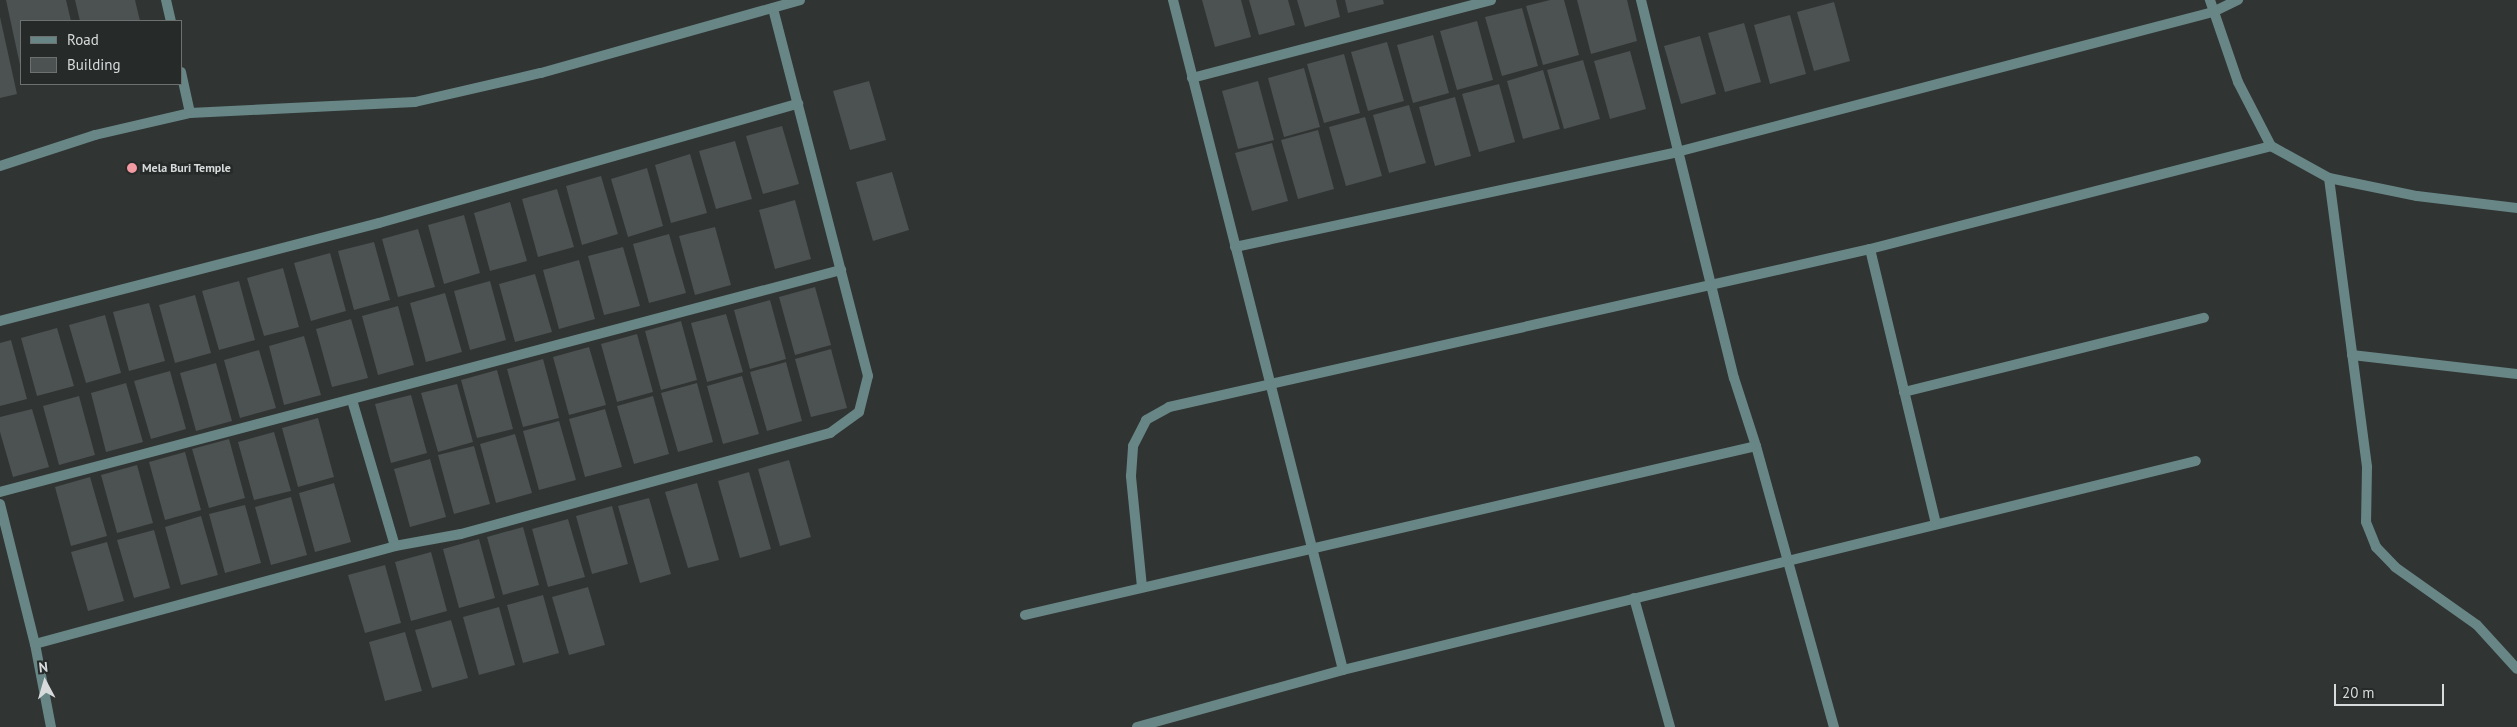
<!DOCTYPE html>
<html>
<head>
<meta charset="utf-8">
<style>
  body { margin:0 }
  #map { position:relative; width:2517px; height:727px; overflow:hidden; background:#303433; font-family:"PT Sans",sans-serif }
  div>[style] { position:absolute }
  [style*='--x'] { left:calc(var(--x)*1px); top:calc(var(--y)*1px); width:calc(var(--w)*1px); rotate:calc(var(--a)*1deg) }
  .building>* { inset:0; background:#4c5151 }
  .minor>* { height:10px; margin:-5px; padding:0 5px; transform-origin:5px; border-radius:5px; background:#678685 }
  .tertiary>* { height:10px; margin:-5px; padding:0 5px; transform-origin:5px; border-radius:5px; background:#678685 }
  .dots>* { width:14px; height:14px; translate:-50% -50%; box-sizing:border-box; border:2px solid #262a29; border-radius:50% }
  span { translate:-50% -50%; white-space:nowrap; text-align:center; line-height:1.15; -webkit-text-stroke:5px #262a29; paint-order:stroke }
  .poi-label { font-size:12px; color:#d8dbdb; font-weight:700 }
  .left { translate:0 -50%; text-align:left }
  .legend { position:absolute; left:20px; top:20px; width:162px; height:65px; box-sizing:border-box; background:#262a29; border:1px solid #6d7170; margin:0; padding:6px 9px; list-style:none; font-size:15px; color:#d8dbdb }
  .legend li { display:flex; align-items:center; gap:10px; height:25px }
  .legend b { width:25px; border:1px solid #6d7170 }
  .north { position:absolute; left:20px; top:657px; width:50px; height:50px; -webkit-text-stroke:4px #262a29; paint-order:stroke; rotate:354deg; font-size:14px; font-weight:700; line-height:20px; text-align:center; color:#d8dbdb }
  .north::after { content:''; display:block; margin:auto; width:18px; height:22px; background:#d8dbdb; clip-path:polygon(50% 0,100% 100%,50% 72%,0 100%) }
  .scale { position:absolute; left:2334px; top:684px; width:110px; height:22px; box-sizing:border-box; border:2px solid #d8dbdb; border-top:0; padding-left:6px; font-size:15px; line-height:18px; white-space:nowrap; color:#d8dbdb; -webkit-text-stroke:4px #262a29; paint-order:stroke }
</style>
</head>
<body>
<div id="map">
  <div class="building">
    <i style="clip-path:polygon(6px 0,66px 0,71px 21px,21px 21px,20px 65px)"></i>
    <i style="clip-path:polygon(75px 0,135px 0,140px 21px,80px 21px)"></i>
    <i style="clip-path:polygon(1202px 0,1241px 0,1251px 37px,1215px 47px)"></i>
    <i style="clip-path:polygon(1249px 0,1288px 0,1295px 25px,1259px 35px)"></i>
    <i style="clip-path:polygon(1297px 0,1336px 0,1340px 17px,1305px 27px)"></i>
    <i style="clip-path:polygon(1345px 0,1383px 0,1384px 4px,1348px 13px)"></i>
    <i style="clip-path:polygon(1550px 0,1564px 0,1579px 55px,1543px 65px,1526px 6px)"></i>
    <i style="clip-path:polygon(1577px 0,1627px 0,1637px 41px,1591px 54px)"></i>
    <i style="clip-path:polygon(1834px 2px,1850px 61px,1814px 71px,1797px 12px)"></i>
    <i style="clip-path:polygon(1522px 8px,1538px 66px,1502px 76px,1485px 17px)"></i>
    <i style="clip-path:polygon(1790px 15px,1806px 74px,1770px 84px,1754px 25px)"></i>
    <i style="clip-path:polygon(0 17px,17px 94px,0 98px)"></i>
    <i style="clip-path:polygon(1477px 21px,1493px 80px,1457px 90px,1440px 31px)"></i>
    <i style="clip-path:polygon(1744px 23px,1761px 82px,1725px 92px,1708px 33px)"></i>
    <i style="clip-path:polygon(1433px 35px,1449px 93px,1413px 103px,1397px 45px)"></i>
    <i style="clip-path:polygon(1700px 36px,1716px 94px,1681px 104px,1664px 46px)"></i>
    <i style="clip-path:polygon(1387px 42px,1404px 101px,1368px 111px,1351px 52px)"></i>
    <i style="clip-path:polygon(1630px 51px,1646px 109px,1610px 119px,1594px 61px)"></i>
    <i style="clip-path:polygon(1344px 54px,1360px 113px,1324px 123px,1307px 64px)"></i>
    <i style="clip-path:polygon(1583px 60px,1600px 119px,1564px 129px,1547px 70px)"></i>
    <i style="clip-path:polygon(1304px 68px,1320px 127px,1284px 137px,1268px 78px)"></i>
    <i style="clip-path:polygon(1543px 70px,1560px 129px,1523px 139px,1507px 81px)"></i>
    <i style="clip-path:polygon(869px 81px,886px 140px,850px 150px,833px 91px)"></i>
    <i style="clip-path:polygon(1258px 81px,1274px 140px,1238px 149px,1222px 91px)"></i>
    <i style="clip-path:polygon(1499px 84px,1515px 142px,1479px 152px,1462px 94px)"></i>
    <i style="clip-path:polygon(1455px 97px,1471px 156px,1435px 166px,1419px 107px)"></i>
    <i style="clip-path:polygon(1409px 105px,1426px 163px,1389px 173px,1373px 115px)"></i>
    <i style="clip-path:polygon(1365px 117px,1382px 176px,1346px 186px,1329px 127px)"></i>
    <i style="clip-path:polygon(782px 126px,799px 184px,763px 194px,746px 136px)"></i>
    <i style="clip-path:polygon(1318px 130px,1334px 189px,1298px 199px,1281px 140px)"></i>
    <i style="clip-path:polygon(735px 141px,752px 199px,716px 209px,699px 151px)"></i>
    <i style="clip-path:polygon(1272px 143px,1288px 201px,1252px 211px,1235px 153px)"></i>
    <i style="clip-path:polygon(690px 154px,707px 213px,671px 223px,655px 165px)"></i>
    <i style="clip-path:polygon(647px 168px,663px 226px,628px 237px,611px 179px)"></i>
    <i style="clip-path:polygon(892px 172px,909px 230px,873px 241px,856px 182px)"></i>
    <i style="clip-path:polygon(601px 176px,618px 234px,582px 245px,566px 186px)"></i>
    <i style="clip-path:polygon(557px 189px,574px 247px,538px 257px,522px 199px)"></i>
    <i style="clip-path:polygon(795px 200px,811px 259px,775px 269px,759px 210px)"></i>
    <i style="clip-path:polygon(510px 202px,527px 261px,490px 271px,474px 213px)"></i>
    <i style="clip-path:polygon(464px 215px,480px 273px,444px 284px,428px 225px)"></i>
    <i style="clip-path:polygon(715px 227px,731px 285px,695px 295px,679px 236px)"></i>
    <i style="clip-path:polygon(418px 229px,435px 287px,398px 297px,382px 239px)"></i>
    <i style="clip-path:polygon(669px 234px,686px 293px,649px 303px,633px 244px)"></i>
    <i style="clip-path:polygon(374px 242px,390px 300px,354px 310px,338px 251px)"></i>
    <i style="clip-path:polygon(623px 247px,640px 306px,604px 315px,588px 256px)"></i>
    <i style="clip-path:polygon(330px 253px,346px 311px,311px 321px,294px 263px)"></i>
    <i style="clip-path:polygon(579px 260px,595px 319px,559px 329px,543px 270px)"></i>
    <i style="clip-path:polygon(283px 268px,299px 327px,264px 336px,247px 278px)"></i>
    <i style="clip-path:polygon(535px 274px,552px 332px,515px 342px,499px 284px)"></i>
    <i style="clip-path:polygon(239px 281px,255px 340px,219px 350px,202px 291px)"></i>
    <i style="clip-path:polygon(490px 281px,506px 340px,470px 350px,454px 291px)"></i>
    <i style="clip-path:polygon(815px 287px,831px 345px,795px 355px,779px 297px)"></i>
    <i style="clip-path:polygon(445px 293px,462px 352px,426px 362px,410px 303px)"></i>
    <i style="clip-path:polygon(195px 295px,211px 353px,175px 363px,159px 305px)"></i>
    <i style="clip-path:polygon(770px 300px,786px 359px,750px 369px,734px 310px)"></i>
    <i style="clip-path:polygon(149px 303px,165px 361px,129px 371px,113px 312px)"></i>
    <i style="clip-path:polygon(398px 306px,414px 365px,378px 375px,362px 316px)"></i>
    <i style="clip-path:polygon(726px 314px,743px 372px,707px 382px,691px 323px)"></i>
    <i style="clip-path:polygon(105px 315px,121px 373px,86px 383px,69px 325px)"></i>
    <i style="clip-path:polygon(351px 319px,368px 378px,332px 387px,316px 329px)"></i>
    <i style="clip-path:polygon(681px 321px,697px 380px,661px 390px,645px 331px)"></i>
    <i style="clip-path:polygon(57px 328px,74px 386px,37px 396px,21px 338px)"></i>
    <i style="clip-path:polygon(637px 334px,653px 392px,617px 402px,601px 344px)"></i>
    <i style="clip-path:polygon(304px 336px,321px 395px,284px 405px,269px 346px)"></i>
    <i style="clip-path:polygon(11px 340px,27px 399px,0 406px,0 343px)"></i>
    <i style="clip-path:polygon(589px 347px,606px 405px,569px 415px,553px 357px)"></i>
    <i style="clip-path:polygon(831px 349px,847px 408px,811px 417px,795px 359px)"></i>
    <i style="clip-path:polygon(259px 350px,276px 408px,240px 418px,224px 360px)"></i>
    <i style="clip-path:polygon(543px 359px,559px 418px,523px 427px,507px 369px)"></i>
    <i style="clip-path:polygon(786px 362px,802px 421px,767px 431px,750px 372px)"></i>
    <i style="clip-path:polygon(216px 363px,232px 421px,196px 431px,180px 373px)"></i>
    <i style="clip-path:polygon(497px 370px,513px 429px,477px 438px,461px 380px)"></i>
    <i style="clip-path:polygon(170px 371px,186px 429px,151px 439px,134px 381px)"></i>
    <i style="clip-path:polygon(742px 376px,759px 434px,723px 444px,707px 386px)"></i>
    <i style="clip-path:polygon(126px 383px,143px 442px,106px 452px,91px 393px)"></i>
    <i style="clip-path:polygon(697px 383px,713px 442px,678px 452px,661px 393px)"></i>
    <i style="clip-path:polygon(457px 384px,473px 442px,438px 452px,421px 393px)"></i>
    <i style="clip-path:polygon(411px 395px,427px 453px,391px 463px,375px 404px)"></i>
    <i style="clip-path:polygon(79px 396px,95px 455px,59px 465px,43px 406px)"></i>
    <i style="clip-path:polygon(653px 396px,669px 454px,634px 464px,617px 406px)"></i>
    <i style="clip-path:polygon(32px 409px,49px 467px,13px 477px,0 432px,0 417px)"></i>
    <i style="clip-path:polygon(605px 409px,622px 467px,585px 477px,569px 419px)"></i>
    <i style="clip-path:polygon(318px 418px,334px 477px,298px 487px,282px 428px)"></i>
    <i style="clip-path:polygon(559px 421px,576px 480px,539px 490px,523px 431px)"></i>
    <i style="clip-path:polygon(274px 432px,291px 491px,254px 500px,238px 442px)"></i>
    <i style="clip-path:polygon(515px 434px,532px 493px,496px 503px,480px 444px)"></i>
    <i style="clip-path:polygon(229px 439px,245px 498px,209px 508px,192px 449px)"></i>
    <i style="clip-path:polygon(474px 446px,490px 504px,454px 514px,438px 455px)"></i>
    <i style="clip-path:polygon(185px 452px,201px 510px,165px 520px,149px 462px)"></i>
    <i style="clip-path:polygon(430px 459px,446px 517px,410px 527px,394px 469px)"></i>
    <i style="clip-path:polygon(789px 460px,811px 537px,780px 546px,758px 469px)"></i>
    <i style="clip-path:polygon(137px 465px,153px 523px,117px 533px,101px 475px)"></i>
    <i style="clip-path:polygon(749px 472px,771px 549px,740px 558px,718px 481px)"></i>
    <i style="clip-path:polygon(90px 477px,107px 536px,71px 546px,55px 487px)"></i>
    <i style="clip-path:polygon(334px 483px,351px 542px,315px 552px,299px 493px)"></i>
    <i style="clip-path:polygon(697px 483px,719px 560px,688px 568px,665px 492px)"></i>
    <i style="clip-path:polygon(291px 497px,307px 555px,271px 565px,255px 507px)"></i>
    <i style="clip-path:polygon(649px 498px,671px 574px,640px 583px,618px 506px)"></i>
    <i style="clip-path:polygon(245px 505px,261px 563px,225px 573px,209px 514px)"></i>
    <i style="clip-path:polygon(612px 506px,628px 564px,592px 574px,576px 516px)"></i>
    <i style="clip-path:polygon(201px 516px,218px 575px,181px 585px,165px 527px)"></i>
    <i style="clip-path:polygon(568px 519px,585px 577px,548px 587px,532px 529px)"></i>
    <i style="clip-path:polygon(523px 527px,539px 585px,503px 595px,487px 537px)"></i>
    <i style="clip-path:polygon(154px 530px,170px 588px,134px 598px,117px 540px)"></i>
    <i style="clip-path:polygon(479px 539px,495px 598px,459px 608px,443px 549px)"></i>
    <i style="clip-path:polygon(107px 542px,124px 601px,88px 611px,71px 552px)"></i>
    <i style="clip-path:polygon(431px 552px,447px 611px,411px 621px,395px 562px)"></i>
    <i style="clip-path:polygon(385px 565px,401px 623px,365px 633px,348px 575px)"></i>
    <i style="clip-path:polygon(588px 587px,605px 645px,569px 655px,552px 597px)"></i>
    <i style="clip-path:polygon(543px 595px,559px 653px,523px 663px,507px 605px)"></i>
    <i style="clip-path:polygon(499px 607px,515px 665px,479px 675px,463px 617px)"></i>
    <i style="clip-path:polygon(451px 620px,468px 678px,432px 688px,415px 630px)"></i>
    <i style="clip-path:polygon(405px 632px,422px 691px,385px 701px,369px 642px)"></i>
  </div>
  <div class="minor">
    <i style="--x:166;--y:0;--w:22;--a:77"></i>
    <i style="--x:1173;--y:0;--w:691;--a:75.76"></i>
    <i style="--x:1343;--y:670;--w:878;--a:-13.77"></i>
    <i style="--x:1641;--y:0;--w:389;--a:76.2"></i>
    <i style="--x:1734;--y:378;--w:71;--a:72.1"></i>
    <i style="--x:1756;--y:446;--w:292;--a:74.5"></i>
    <i style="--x:181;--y:72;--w:42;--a:77.6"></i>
    <i style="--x:1192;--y:78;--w:309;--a:-14.6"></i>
    <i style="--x:2271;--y:146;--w:66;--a:28.9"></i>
    <i style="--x:2329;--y:178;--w:90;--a:11.6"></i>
    <i style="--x:2417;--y:196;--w:101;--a:6.8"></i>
    <i style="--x:2329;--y:178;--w:291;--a:82.5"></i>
    <i style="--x:2367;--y:467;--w:55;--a:91"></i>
    <i style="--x:2366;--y:522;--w:27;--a:68"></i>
    <i style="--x:2376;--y:547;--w:28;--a:46"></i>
    <i style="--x:2395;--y:567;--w:100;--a:35.3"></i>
    <i style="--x:2477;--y:625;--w:59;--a:47.7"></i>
    <i style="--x:1235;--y:247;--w:452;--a:-12.1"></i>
    <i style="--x:1677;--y:152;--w:554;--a:-14.64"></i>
    <i style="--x:2213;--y:12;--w:28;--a:-26"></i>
    <i style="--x:1870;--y:249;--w:282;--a:76.5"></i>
    <i style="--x:0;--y:321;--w:391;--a:-14.5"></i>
    <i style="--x:379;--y:223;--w:436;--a:-15.9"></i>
    <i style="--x:2352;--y:355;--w:166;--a:6.6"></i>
    <i style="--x:1904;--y:392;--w:309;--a:-13.9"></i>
    <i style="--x:352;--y:400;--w:152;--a:73.6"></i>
    <i style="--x:0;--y:492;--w:870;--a:-14.79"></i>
    <i style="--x:0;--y:504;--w:144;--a:76"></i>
    <i style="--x:35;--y:644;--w:373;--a:-15.2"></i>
    <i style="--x:395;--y:546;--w:67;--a:-10.3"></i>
    <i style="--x:461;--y:534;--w:383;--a:-15.3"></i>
    <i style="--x:830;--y:433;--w:36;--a:-36"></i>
    <i style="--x:859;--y:412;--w:37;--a:-76"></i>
    <i style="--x:868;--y:376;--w:380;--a:-104.5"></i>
    <i style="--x:1142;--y:587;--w:112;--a:-95.7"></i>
    <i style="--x:1131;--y:476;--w:30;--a:-86"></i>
    <i style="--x:1133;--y:446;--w:29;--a:-63"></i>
    <i style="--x:1146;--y:420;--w:26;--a:-29"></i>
    <i style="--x:1169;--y:407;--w:719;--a:-12.7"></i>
    <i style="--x:1870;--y:249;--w:414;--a:-14.4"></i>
    <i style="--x:2271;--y:146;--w:72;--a:-117.3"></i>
    <i style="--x:2238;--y:82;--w:87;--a:-108.9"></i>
    <i style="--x:1634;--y:598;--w:134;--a:74.4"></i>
    <i style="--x:1025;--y:615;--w:750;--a:-13.02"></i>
    <i style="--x:35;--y:644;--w:85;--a:79.1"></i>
    <i style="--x:1137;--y:727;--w:214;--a:-15.5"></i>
  </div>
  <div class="tertiary">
    <i style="--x:0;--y:166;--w:100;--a:-18.1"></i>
    <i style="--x:95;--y:135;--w:98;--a:-13"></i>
    <i style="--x:190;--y:113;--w:225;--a:-2.8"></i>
    <i style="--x:415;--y:102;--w:129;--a:-13"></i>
    <i style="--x:541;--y:73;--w:269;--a:-15.7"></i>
  </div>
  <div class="dots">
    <i style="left:132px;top:168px;background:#f49aa2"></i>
  </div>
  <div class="poi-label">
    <span class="left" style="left:142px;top:168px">Mela Buri Temple</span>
  </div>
  <ul class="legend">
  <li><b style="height:6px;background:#678685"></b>Road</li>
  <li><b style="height:14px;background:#4c5151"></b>Building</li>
  </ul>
  <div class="north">N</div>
  <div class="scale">20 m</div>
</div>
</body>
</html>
